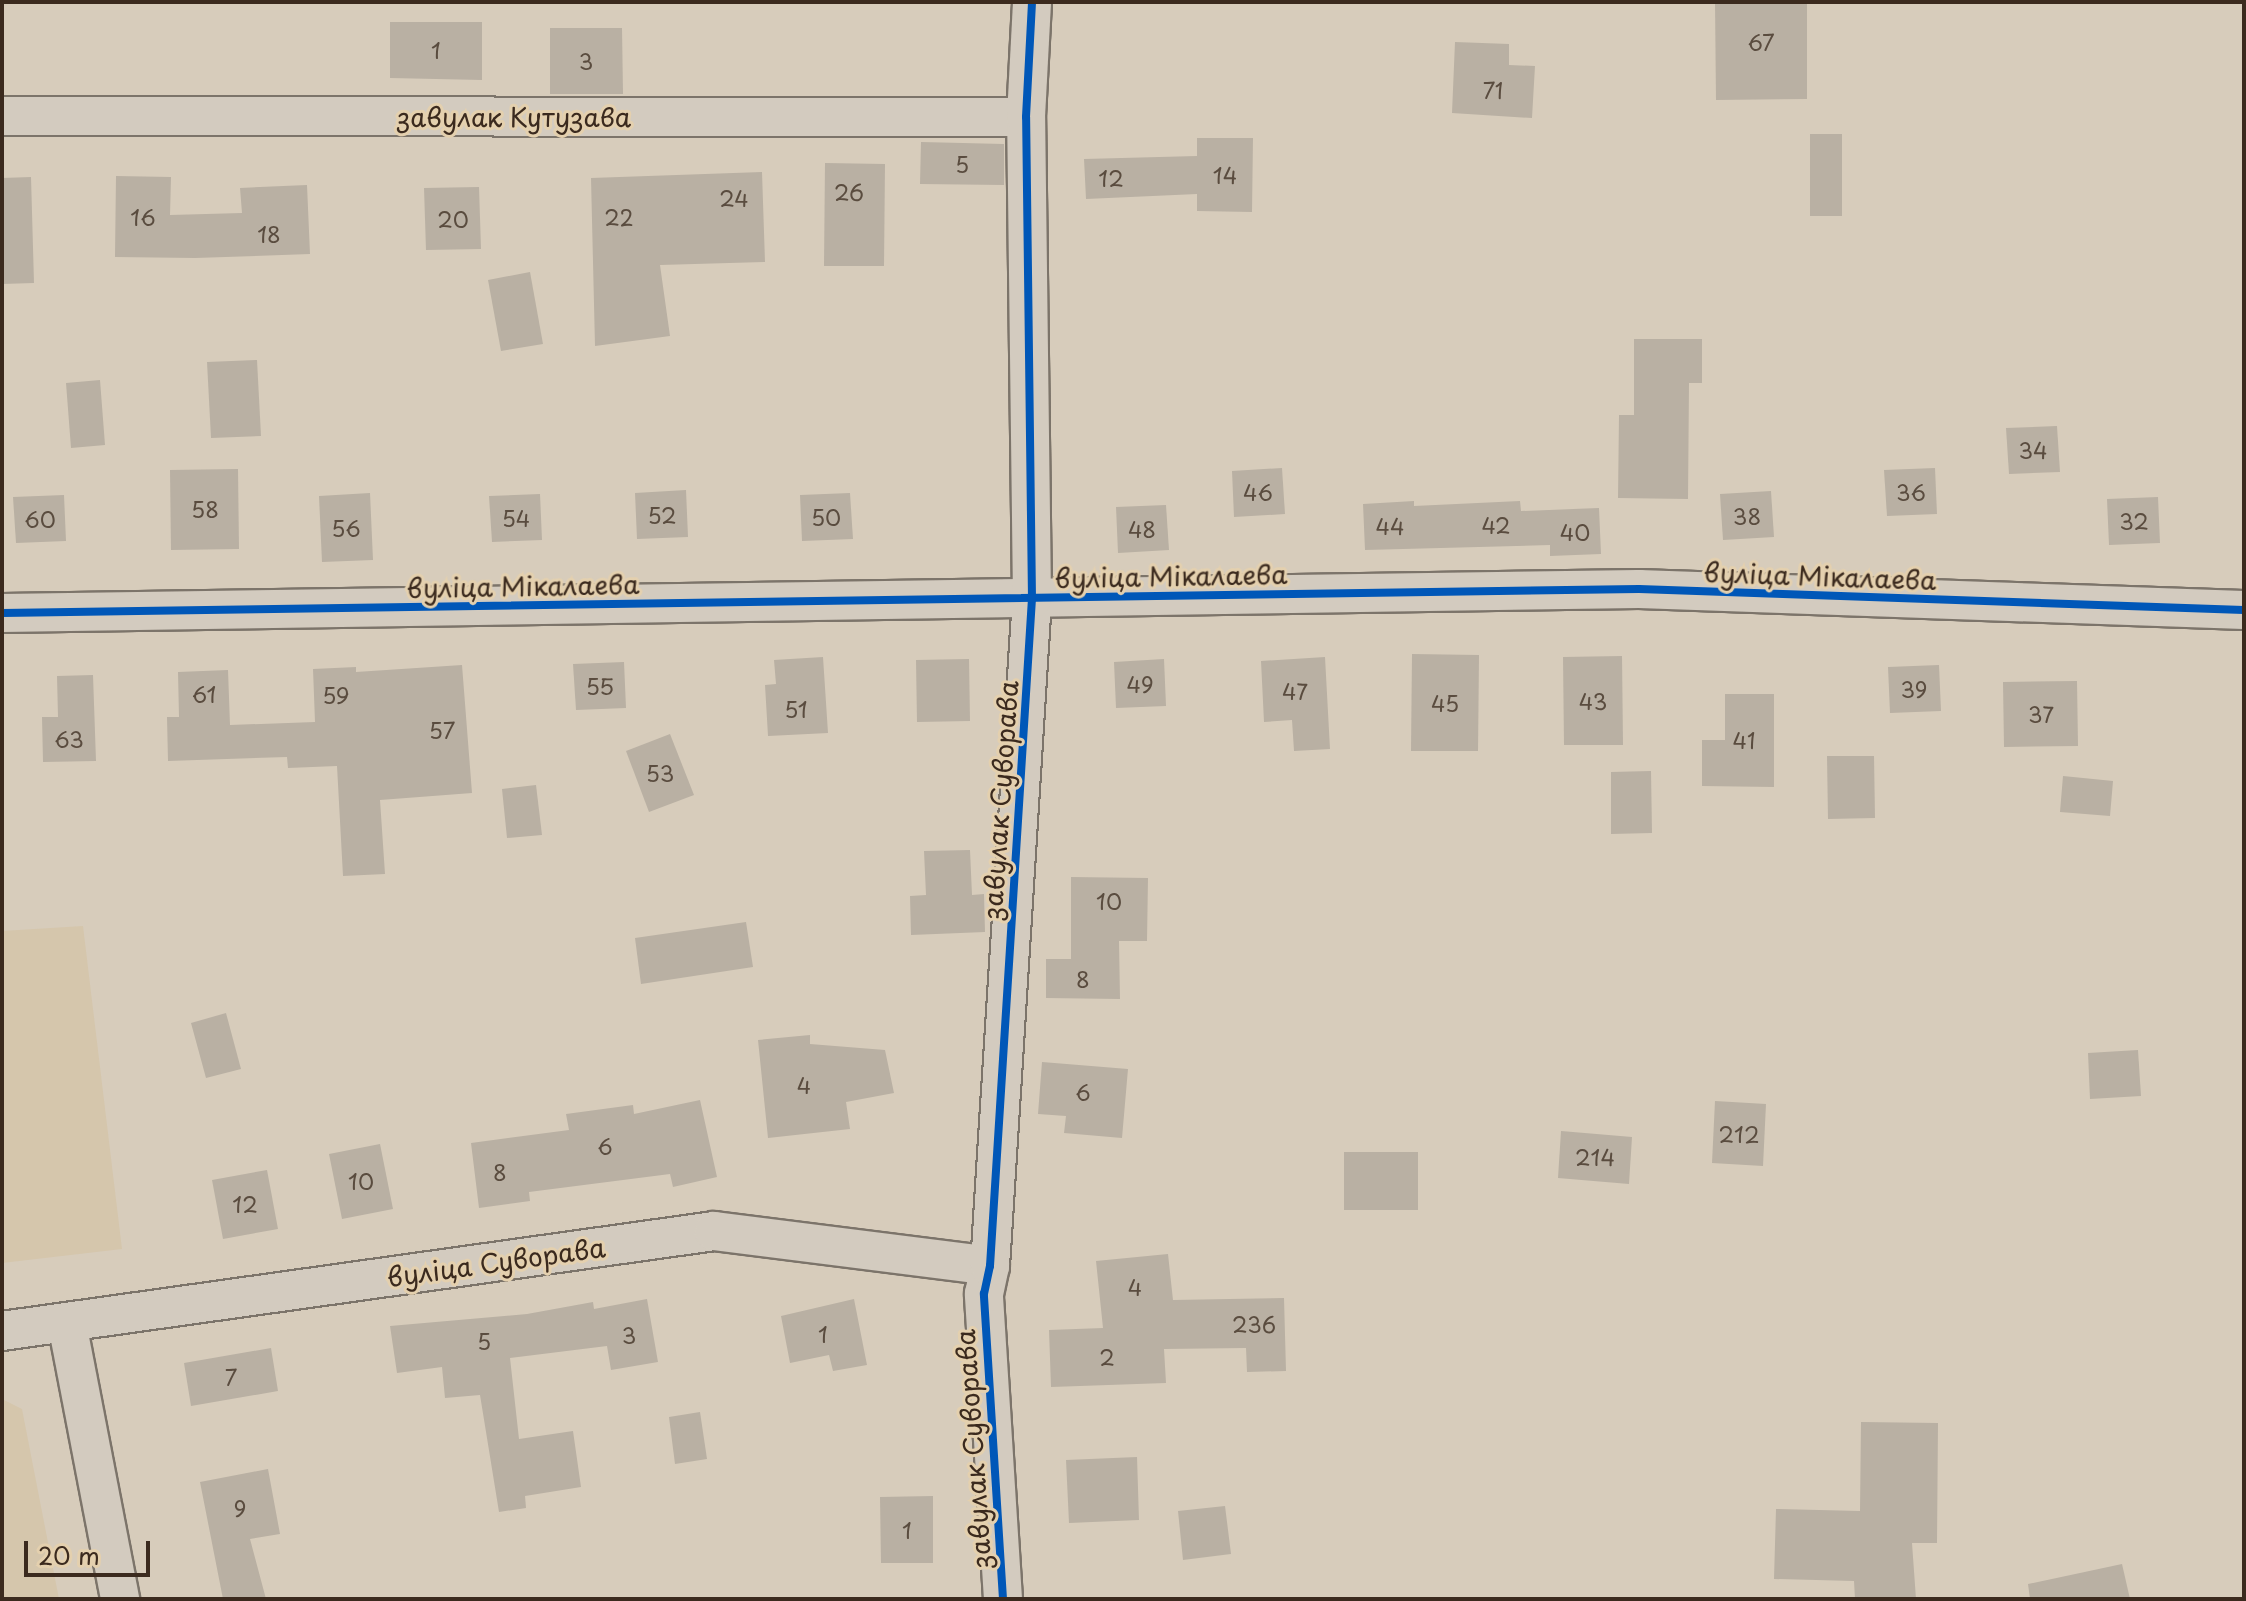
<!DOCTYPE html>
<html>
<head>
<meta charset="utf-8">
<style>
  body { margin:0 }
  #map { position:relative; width:2246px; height:1601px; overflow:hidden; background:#d7ccbb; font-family:"Playpen Sans",sans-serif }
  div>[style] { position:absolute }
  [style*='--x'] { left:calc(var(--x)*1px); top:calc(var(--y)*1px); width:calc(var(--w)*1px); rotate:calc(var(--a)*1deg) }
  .built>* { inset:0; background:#d5c6ac }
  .building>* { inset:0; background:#b9b0a3 }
  .roads { filter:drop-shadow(2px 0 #7c746a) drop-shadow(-2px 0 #7c746a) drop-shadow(0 2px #7c746a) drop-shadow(0 -2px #7c746a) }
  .minor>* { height:38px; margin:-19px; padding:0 19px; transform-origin:19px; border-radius:19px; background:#d3cbbf }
  .cycleway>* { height:8px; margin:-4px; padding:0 4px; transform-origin:4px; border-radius:4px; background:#0057b8 }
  span { translate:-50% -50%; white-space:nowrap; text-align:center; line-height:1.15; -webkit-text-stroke:6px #e4d0ae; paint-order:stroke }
  .number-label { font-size:22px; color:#5a4c3f }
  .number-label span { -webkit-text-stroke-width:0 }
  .street-label { font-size:26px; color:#3b2a1e }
  .frame { position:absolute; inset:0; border:4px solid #3b2a1e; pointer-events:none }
  .scale { position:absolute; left:24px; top:1541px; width:126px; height:36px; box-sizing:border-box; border:4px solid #3b2a1e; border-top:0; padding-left:10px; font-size:24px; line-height:28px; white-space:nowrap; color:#3b2a1e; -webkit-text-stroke:6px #e4d0ae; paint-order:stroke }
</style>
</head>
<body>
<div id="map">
  <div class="built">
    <i style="clip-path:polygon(83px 926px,122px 1249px,2px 1263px,2px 931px)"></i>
    <i style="clip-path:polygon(2px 1399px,22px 1409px,59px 1599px,2px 1599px)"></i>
  </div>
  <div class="building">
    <i style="clip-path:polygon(1715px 2px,1807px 4px,1807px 99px,1716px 100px)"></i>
    <i style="clip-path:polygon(390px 22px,482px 22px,482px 80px,390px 78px)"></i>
    <i style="clip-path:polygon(550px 28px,622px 28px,623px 94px,550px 94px)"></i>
    <i style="clip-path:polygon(1455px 42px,1509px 44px,1509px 65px,1535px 66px,1532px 118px,1452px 113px)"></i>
    <i style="clip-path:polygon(1810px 134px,1842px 134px,1842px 216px,1810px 216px)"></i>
    <i style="clip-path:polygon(1197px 138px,1253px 138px,1252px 212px,1197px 211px,1197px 194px,1086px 199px,1084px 159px,1197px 156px)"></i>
    <i style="clip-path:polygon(921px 142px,1004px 144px,1004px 185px,920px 184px)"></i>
    <i style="clip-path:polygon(825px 163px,885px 164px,884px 266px,824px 266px)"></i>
    <i style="clip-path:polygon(762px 172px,765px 262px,660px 265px,670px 336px,595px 346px,591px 178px)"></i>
    <i style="clip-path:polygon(116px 176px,171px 177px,170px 215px,242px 213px,240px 188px,307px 185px,310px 254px,195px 258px,115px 257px)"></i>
    <i style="clip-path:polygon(31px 177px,34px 283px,2px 284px,2px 178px)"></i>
    <i style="clip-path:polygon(479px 187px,481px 249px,426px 250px,424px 188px)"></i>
    <i style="clip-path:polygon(530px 272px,543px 344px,501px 351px,488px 280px)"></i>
    <i style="clip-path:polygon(1634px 339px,1702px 339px,1702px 383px,1689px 383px,1688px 499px,1618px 498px,1619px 415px,1634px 415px)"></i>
    <i style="clip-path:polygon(257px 360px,261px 436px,211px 438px,207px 362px)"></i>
    <i style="clip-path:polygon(100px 380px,105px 445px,71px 448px,66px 383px)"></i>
    <i style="clip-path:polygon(2057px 426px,2060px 472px,2009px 474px,2006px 428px)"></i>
    <i style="clip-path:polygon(1282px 468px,1285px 514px,1234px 517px,1232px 471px)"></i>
    <i style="clip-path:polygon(1935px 468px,1937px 514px,1887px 516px,1884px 470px)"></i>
    <i style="clip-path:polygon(238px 469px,239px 549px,171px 550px,170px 470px)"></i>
    <i style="clip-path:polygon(686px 490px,688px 537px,637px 539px,635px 493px)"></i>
    <i style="clip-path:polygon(1771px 491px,1774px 537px,1723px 540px,1720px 494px)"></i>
    <i style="clip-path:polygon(370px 493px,373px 560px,322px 562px,319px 496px)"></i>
    <i style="clip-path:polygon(850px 493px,853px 539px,802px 541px,800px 495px)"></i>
    <i style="clip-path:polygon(540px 494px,542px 540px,492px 542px,489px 496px)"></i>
    <i style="clip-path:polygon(64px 495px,66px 541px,16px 543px,13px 497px)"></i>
    <i style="clip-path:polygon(2158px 497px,2160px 543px,2109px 545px,2107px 499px)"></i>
    <i style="clip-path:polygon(1414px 501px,1414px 506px,1520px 501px,1521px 511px,1599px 508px,1601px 554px,1550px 556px,1550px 545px,1365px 550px,1363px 504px)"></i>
    <i style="clip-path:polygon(1166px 505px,1169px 550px,1118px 553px,1116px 507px)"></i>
    <i style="clip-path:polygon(1412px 654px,1479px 655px,1478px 751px,1411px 751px)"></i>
    <i style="clip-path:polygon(1622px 656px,1623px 745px,1564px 745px,1563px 657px)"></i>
    <i style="clip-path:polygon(823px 657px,828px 733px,768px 736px,765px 685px,776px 684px,774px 660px)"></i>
    <i style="clip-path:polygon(1325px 657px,1330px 749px,1294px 751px,1292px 720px,1264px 722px,1261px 661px)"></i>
    <i style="clip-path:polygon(969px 659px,970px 721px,917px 722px,916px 660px)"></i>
    <i style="clip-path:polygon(1164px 659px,1166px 706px,1116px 708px,1114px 662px)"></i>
    <i style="clip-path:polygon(624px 662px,626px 708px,576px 710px,573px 664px)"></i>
    <i style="clip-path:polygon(462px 665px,472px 793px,380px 800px,385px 874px,343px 876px,337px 766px,288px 768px,287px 757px,168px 761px,167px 717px,179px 717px,178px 672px,228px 670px,230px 725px,315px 722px,313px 669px,356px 667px,356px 672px)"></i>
    <i style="clip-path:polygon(1939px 665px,1941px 711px,1890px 713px,1888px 667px)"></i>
    <i style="clip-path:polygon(93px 675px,96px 761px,43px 762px,42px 717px,58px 717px,57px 676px)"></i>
    <i style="clip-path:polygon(2077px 681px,2078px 746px,2004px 747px,2003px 682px)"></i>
    <i style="clip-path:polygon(1725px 694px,1774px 694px,1774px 787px,1702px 786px,1702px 740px,1725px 740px)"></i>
    <i style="clip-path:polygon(670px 734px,694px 795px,649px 812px,626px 751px)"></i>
    <i style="clip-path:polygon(1827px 756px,1874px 756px,1875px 818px,1828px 819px)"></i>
    <i style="clip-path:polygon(1651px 771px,1652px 833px,1611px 834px,1611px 772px)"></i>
    <i style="clip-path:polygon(2063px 776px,2113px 781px,2110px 816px,2060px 812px)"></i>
    <i style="clip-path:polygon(536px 785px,542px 835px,507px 838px,502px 789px)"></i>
    <i style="clip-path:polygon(970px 850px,972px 895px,984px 894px,985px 932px,911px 935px,910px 896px,926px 895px,924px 851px)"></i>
    <i style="clip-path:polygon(1071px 877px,1148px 878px,1147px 941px,1119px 941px,1120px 999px,1046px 998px,1046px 959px,1071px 959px)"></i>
    <i style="clip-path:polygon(746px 922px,753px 967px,641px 984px,635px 938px)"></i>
    <i style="clip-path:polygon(226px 1013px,241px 1069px,206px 1078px,191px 1023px)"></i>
    <i style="clip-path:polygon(810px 1035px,810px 1044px,885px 1050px,894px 1093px,846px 1102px,850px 1129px,768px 1138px,758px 1040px)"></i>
    <i style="clip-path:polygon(2138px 1050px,2141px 1096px,2090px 1099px,2088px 1053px)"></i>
    <i style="clip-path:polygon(1042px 1062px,1128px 1069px,1122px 1138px,1064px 1133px,1066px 1116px,1038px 1114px)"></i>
    <i style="clip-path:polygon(700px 1100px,717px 1177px,673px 1187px,670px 1174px,529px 1192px,530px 1201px,479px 1208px,471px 1143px,569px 1130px,566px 1114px,633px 1105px,634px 1114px)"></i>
    <i style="clip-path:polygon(1715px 1101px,1766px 1104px,1763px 1166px,1712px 1163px)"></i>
    <i style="clip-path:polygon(1561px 1131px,1632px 1137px,1629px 1184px,1558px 1178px)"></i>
    <i style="clip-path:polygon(380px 1144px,393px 1209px,342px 1219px,329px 1154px)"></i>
    <i style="clip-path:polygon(1344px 1152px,1418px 1152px,1418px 1210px,1344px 1210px)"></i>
    <i style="clip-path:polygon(267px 1170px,278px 1229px,223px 1239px,212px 1180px)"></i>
    <i style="clip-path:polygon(1168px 1254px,1173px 1300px,1284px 1298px,1286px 1371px,1247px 1372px,1246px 1348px,1164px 1349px,1166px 1383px,1051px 1387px,1049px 1330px,1103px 1328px,1096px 1261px)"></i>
    <i style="clip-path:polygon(647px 1299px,658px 1362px,611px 1370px,607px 1346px,510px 1358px,519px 1439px,573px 1431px,581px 1487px,525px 1496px,526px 1508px,499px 1512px,480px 1395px,445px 1398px,442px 1367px,397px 1373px,390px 1326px,527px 1314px,593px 1302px,594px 1309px)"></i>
    <i style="clip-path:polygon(854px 1299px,867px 1365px,833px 1371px,829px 1355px,790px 1363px,781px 1316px)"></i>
    <i style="clip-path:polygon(271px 1348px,278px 1391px,191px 1406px,184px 1363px)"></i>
    <i style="clip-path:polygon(700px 1412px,707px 1459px,675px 1464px,669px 1417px)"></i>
    <i style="clip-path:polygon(1861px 1422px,1938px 1423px,1937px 1543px,1912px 1543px,1916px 1599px,1855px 1599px,1854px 1581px,1774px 1579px,1776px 1509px,1860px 1511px)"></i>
    <i style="clip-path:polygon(1137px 1457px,1139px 1520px,1069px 1523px,1066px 1460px)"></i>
    <i style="clip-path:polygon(268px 1469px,280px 1534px,250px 1539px,266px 1599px,223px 1599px,200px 1482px)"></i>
    <i style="clip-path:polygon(933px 1496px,933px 1563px,881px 1563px,880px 1497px)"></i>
    <i style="clip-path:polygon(1225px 1506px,1231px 1554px,1183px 1560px,1178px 1511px)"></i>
    <i style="clip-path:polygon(2122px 1564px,2130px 1599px,2030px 1599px,2028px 1584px)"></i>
  </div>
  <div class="roads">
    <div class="minor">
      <i style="--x:2;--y:116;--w:1024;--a:0.06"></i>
      <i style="--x:2;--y:613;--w:1637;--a:-0.84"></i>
      <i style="--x:1639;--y:589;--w:605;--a:1.99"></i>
      <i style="--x:67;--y:1323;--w:281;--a:79.1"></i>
      <i style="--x:2;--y:1331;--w:719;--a:-7.99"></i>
      <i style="--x:714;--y:1231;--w:278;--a:7.2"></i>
      <i style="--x:1003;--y:1599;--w:306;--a:-93.6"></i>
      <i style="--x:984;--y:1294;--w:29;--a:-78"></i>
      <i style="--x:990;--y:1266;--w:668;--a:-86.4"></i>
      <i style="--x:1032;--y:599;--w:482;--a:-90.7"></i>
      <i style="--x:1026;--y:117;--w:115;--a:-87"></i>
    </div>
  </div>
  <div class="cycleway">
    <i style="--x:2;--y:613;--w:1637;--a:-0.84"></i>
    <i style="--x:1639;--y:589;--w:605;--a:1.99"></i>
    <i style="--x:1003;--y:1599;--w:306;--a:-93.6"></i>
    <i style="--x:984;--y:1294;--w:29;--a:-78"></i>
    <i style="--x:990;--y:1266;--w:668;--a:-86.4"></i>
    <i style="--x:1032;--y:599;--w:482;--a:-90.7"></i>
    <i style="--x:1026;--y:117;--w:115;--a:-87"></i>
  </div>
  <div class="number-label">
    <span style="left:1761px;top:42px">67</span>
    <span style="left:436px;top:50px">1</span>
    <span style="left:586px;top:61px">3</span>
    <span style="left:1493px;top:90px">71</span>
    <span style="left:962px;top:164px">5</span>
    <span style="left:1225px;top:175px">14</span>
    <span style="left:1111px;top:178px">12</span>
    <span style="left:849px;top:192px">26</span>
    <span style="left:734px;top:198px">24</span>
    <span style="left:143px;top:217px">16</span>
    <span style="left:619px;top:217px">22</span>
    <span style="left:453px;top:219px">20</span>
    <span style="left:269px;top:234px">18</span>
    <span style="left:2033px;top:450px">34</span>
    <span style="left:1258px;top:492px">46</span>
    <span style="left:1911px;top:492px">36</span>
    <span style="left:205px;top:509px">58</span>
    <span style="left:662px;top:515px">52</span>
    <span style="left:1747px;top:516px">38</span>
    <span style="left:826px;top:517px">50</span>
    <span style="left:516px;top:518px">54</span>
    <span style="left:40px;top:519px">60</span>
    <span style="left:2134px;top:521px">32</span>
    <span style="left:1496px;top:525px">42</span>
    <span style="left:1390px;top:526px">44</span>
    <span style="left:346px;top:528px">56</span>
    <span style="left:1142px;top:529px">48</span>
    <span style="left:1575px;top:532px">40</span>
    <span style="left:1140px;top:684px">49</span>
    <span style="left:600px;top:686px">55</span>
    <span style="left:1914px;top:689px">39</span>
    <span style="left:1295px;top:691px">47</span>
    <span style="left:204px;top:694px">61</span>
    <span style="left:336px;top:695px">59</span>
    <span style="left:1593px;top:701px">43</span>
    <span style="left:1445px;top:703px">45</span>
    <span style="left:796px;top:709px">51</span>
    <span style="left:2041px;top:714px">37</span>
    <span style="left:442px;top:730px">57</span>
    <span style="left:69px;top:739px">63</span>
    <span style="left:1744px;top:740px">41</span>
    <span style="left:660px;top:773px">53</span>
    <span style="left:1109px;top:901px">10</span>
    <span style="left:1083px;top:979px">8</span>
    <span style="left:804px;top:1085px">4</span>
    <span style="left:1083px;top:1092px">6</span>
    <span style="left:1739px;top:1134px">212</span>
    <span style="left:605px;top:1146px">6</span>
    <span style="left:1595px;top:1157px">214</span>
    <span style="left:500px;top:1172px">8</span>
    <span style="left:361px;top:1181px">10</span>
    <span style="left:245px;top:1204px">12</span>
    <span style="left:1135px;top:1287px">4</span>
    <span style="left:1254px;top:1324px">236</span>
    <span style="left:823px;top:1334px">1</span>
    <span style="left:629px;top:1335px">3</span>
    <span style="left:484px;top:1341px">5</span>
    <span style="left:1107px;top:1357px">2</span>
    <span style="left:231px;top:1377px">7</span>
    <span style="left:240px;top:1508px">9</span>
    <span style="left:907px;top:1530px">1</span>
  </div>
  <div class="street-label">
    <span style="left:514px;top:117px">завулак Кутузава</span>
    <span style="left:1171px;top:576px;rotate:-1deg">вуліца Мікалаева</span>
    <span style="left:1820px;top:576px;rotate:2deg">вуліца Мікалаева</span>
    <span style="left:523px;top:586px;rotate:-1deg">вуліца Мікалаева</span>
    <span style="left:1000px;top:800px;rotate:-86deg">завулак Суворава</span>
    <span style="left:496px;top:1262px;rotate:-8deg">вуліца Суворава</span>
    <span style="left:973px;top:1449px;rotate:-94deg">завулак Суворава</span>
  </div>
  <div class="frame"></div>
  <div class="scale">20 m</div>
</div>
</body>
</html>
